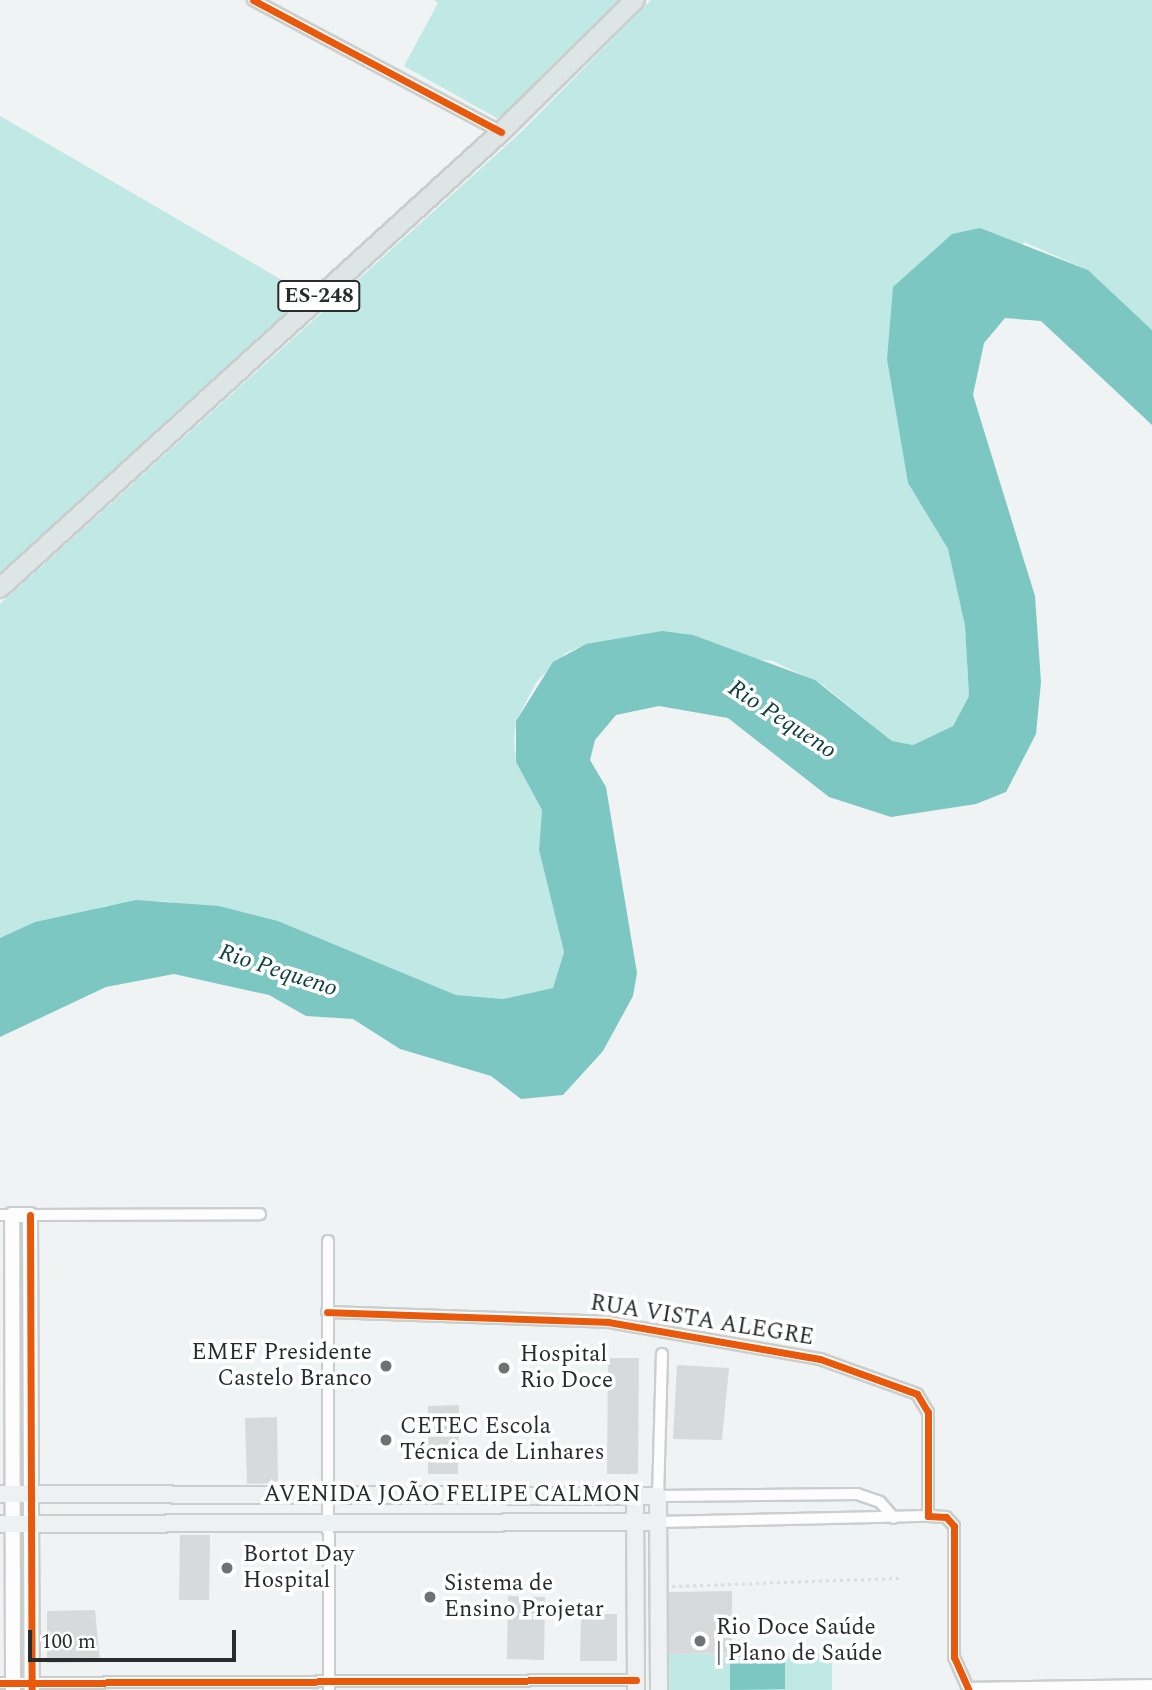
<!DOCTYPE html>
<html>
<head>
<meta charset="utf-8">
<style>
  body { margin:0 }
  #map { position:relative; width:1152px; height:1690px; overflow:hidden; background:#eff3f3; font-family:Spectral,serif }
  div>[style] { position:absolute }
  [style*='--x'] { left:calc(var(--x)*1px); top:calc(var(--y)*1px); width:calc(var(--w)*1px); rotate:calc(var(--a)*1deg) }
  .green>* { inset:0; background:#c0e9e6 }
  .water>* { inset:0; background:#7dc7c3 }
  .building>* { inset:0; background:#d7dada }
  .path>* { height:2.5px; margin-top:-1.25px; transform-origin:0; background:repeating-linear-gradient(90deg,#dcdede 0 3.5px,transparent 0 7px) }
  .roads { filter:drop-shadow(2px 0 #cbcece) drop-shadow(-2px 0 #cbcece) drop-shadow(0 2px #cbcece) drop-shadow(0 -2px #cbcece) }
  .minor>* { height:10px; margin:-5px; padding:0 5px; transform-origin:5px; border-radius:5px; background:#fdfdfd }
  .tertiary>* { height:14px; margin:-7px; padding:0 7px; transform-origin:7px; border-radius:7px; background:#fdfdfd }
  .secondary>* { height:16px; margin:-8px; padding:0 8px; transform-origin:8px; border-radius:8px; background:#edf1f1 }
  .primary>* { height:18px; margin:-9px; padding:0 9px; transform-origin:9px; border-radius:9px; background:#dee5e5 }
  .cycleway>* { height:7px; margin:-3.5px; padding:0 3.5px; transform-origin:3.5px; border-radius:3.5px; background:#e8590c }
  .dots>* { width:19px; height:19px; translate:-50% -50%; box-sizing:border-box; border:4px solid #fff; border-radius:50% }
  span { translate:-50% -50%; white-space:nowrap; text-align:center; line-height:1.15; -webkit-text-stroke:7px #fff; paint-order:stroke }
  .shield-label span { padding:2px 5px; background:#fff; border:2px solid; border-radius:5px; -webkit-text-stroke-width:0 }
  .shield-label { font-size:21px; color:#292c2c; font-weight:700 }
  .street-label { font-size:23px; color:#292c2c }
  .poi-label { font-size:23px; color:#292c2c }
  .right { translate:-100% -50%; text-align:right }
  .left { translate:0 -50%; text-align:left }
  .water-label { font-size:24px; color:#11413f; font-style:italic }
  .scale { position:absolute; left:28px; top:1630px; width:208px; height:32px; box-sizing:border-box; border:4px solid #292c2c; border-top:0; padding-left:9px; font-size:21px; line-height:24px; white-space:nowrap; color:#292c2c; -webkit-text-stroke:5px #fff; paint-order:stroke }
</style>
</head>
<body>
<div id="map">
  <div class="green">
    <i style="clip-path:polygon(434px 0,627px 0,502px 121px,404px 66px,438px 3px)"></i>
    <i style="clip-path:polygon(651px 0,1152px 0,1152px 330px,1088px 270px,1024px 242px,908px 483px,948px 549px,965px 626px,969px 696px,953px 726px,913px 745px,892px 741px,823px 685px,773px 661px,586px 644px,566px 653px,537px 681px,516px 721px,514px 740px,516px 762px,542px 810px,539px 850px,564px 952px,553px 988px,503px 999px,456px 995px,278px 921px,164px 901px,105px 906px,0 938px,0 604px,521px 132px)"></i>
    <i style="clip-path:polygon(0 116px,313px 298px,0 578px)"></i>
    <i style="clip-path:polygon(832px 1653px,832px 1690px,668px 1690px,668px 1654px)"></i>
  </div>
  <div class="water">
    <i style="clip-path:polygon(980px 228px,1088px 270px,1152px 330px,1152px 425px,1041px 321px,1005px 318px,984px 343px,973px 395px,1035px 596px,1041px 682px,1036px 734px,1006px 792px,976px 804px,891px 817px,829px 797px,728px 718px,659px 706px,616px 715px,595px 740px,590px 760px,606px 787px,637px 973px,633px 996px,603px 1051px,563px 1095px,521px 1099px,491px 1076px,400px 1049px,353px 1019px,306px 1016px,269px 995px,174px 974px,106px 987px,0 1037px,0 938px,35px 922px,136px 900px,219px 906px,278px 921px,456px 995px,503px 999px,553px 988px,564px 952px,539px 850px,542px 810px,516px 762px,516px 721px,553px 662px,586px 644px,662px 631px,693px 635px,815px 680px,892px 741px,913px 745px,953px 726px,969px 696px,965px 626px,948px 549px,908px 483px,887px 359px,893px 287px,952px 234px)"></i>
    <i style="clip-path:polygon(730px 1663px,785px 1663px,785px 1689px,730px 1690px)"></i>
  </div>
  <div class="building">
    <i style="clip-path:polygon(608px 1358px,639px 1358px,638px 1474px,607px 1474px)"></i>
    <i style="clip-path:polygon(677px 1365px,729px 1368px,722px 1440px,673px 1439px)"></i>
    <i style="clip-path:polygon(459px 1405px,458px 1474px,428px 1474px,428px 1406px)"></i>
    <i style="clip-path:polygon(277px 1417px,278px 1483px,247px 1484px,245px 1418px)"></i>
    <i style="clip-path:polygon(180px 1535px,210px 1535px,209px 1600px,179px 1600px)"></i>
    <i style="clip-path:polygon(732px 1591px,732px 1653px,669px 1654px,669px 1592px)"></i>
    <i style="clip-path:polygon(508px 1596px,545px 1597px,544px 1660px,507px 1659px)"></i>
    <i style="clip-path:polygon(95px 1610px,100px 1662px,47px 1663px,47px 1611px)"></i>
    <i style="clip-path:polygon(581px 1614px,617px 1614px,617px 1661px,580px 1661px)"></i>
  </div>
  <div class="path">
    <i style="--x:672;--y:1586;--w:227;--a:-2"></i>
  </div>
  <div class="roads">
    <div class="minor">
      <i style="--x:253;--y:0;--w:281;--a:28"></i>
      <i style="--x:0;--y:1215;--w:12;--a:0"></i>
      <i style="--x:30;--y:1215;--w:230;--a:-0.2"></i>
      <i style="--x:328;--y:1241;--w:449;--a:89.9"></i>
      <i style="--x:327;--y:1312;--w:281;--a:2"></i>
      <i style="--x:608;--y:1322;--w:215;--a:9.9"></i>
      <i style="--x:820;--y:1359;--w:103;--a:19.8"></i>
      <i style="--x:917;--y:1394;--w:21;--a:59"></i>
      <i style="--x:928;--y:1412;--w:104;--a:90"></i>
      <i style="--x:928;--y:1516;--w:18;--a:3"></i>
      <i style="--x:946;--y:1517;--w:12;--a:48"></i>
      <i style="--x:954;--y:1526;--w:131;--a:90"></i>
      <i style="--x:954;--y:1657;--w:36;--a:66"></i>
      <i style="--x:662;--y:1354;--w:142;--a:91.6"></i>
      <i style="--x:658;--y:1496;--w:199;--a:-0.6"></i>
      <i style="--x:857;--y:1494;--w:24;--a:19"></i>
      <i style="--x:880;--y:1502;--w:21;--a:49"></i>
      <i style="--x:658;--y:1522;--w:270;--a:-1.3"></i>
      <i style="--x:0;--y:1683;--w:636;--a:-0.27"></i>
      <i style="--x:969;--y:1688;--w:183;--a:-0.9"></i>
    </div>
    <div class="tertiary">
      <i style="--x:13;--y:1690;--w:475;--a:-90.1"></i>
      <i style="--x:12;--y:1215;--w:18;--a:0"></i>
      <i style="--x:30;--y:1215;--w:475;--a:89.8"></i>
    </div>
    <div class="secondary">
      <i style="--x:0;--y:1494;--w:658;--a:0.17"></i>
      <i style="--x:658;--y:1496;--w:194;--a:89.7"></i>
      <i style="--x:635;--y:1496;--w:194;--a:89.7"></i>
      <i style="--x:0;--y:1524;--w:658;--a:-0.17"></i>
    </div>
    <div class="primary">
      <i style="--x:0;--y:588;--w:677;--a:-42.31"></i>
      <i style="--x:501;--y:132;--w:188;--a:-44.6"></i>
    </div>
  </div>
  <div class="cycleway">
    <i style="--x:253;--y:0;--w:281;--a:28"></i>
    <i style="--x:30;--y:1215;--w:475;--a:89.8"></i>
    <i style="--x:327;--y:1312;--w:281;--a:2"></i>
    <i style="--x:608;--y:1322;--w:215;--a:9.9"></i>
    <i style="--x:820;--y:1359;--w:103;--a:19.8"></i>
    <i style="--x:917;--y:1394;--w:21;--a:59"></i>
    <i style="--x:928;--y:1412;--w:104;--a:90"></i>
    <i style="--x:928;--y:1516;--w:18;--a:3"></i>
    <i style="--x:946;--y:1517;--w:12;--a:48"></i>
    <i style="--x:954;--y:1526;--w:131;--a:90"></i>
    <i style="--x:954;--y:1657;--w:36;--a:66"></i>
    <i style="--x:0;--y:1683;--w:636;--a:-0.27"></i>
  </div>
  <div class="dots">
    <i style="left:386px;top:1366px;background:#6e7272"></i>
    <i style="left:504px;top:1368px;background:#6e7272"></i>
    <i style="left:386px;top:1440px;background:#6e7272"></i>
    <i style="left:227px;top:1568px;background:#6e7272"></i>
    <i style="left:430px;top:1597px;background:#6e7272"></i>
    <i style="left:700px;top:1641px;background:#6e7272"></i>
  </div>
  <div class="shield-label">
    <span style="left:319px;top:296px">ES-248</span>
  </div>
  <div class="street-label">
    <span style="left:702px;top:1321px;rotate:9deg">RUA VISTA ALEGRE</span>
    <span style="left:452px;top:1495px">AVENIDA JOÃO FELIPE CALMON</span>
  </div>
  <div class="poi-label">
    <span class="right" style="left:372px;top:1366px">EMEF Presidente<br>Castelo Branco</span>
    <span class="left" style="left:520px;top:1368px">Hospital<br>Rio Doce</span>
    <span class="left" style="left:400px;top:1440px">CETEC Escola<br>Técnica de Linhares</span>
    <span class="left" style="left:243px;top:1568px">Bortot Day<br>Hospital</span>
    <span class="left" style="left:444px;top:1597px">Sistema de<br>Ensino Projetar</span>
    <span class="left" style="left:716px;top:1641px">Rio Doce Saúde<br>| Plano de Saúde</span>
  </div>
  <div class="water-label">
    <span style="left:782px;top:720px;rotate:33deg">Rio Pequeno</span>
    <span style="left:278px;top:971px;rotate:18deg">Rio Pequeno</span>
  </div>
  <div class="scale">100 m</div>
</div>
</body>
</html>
